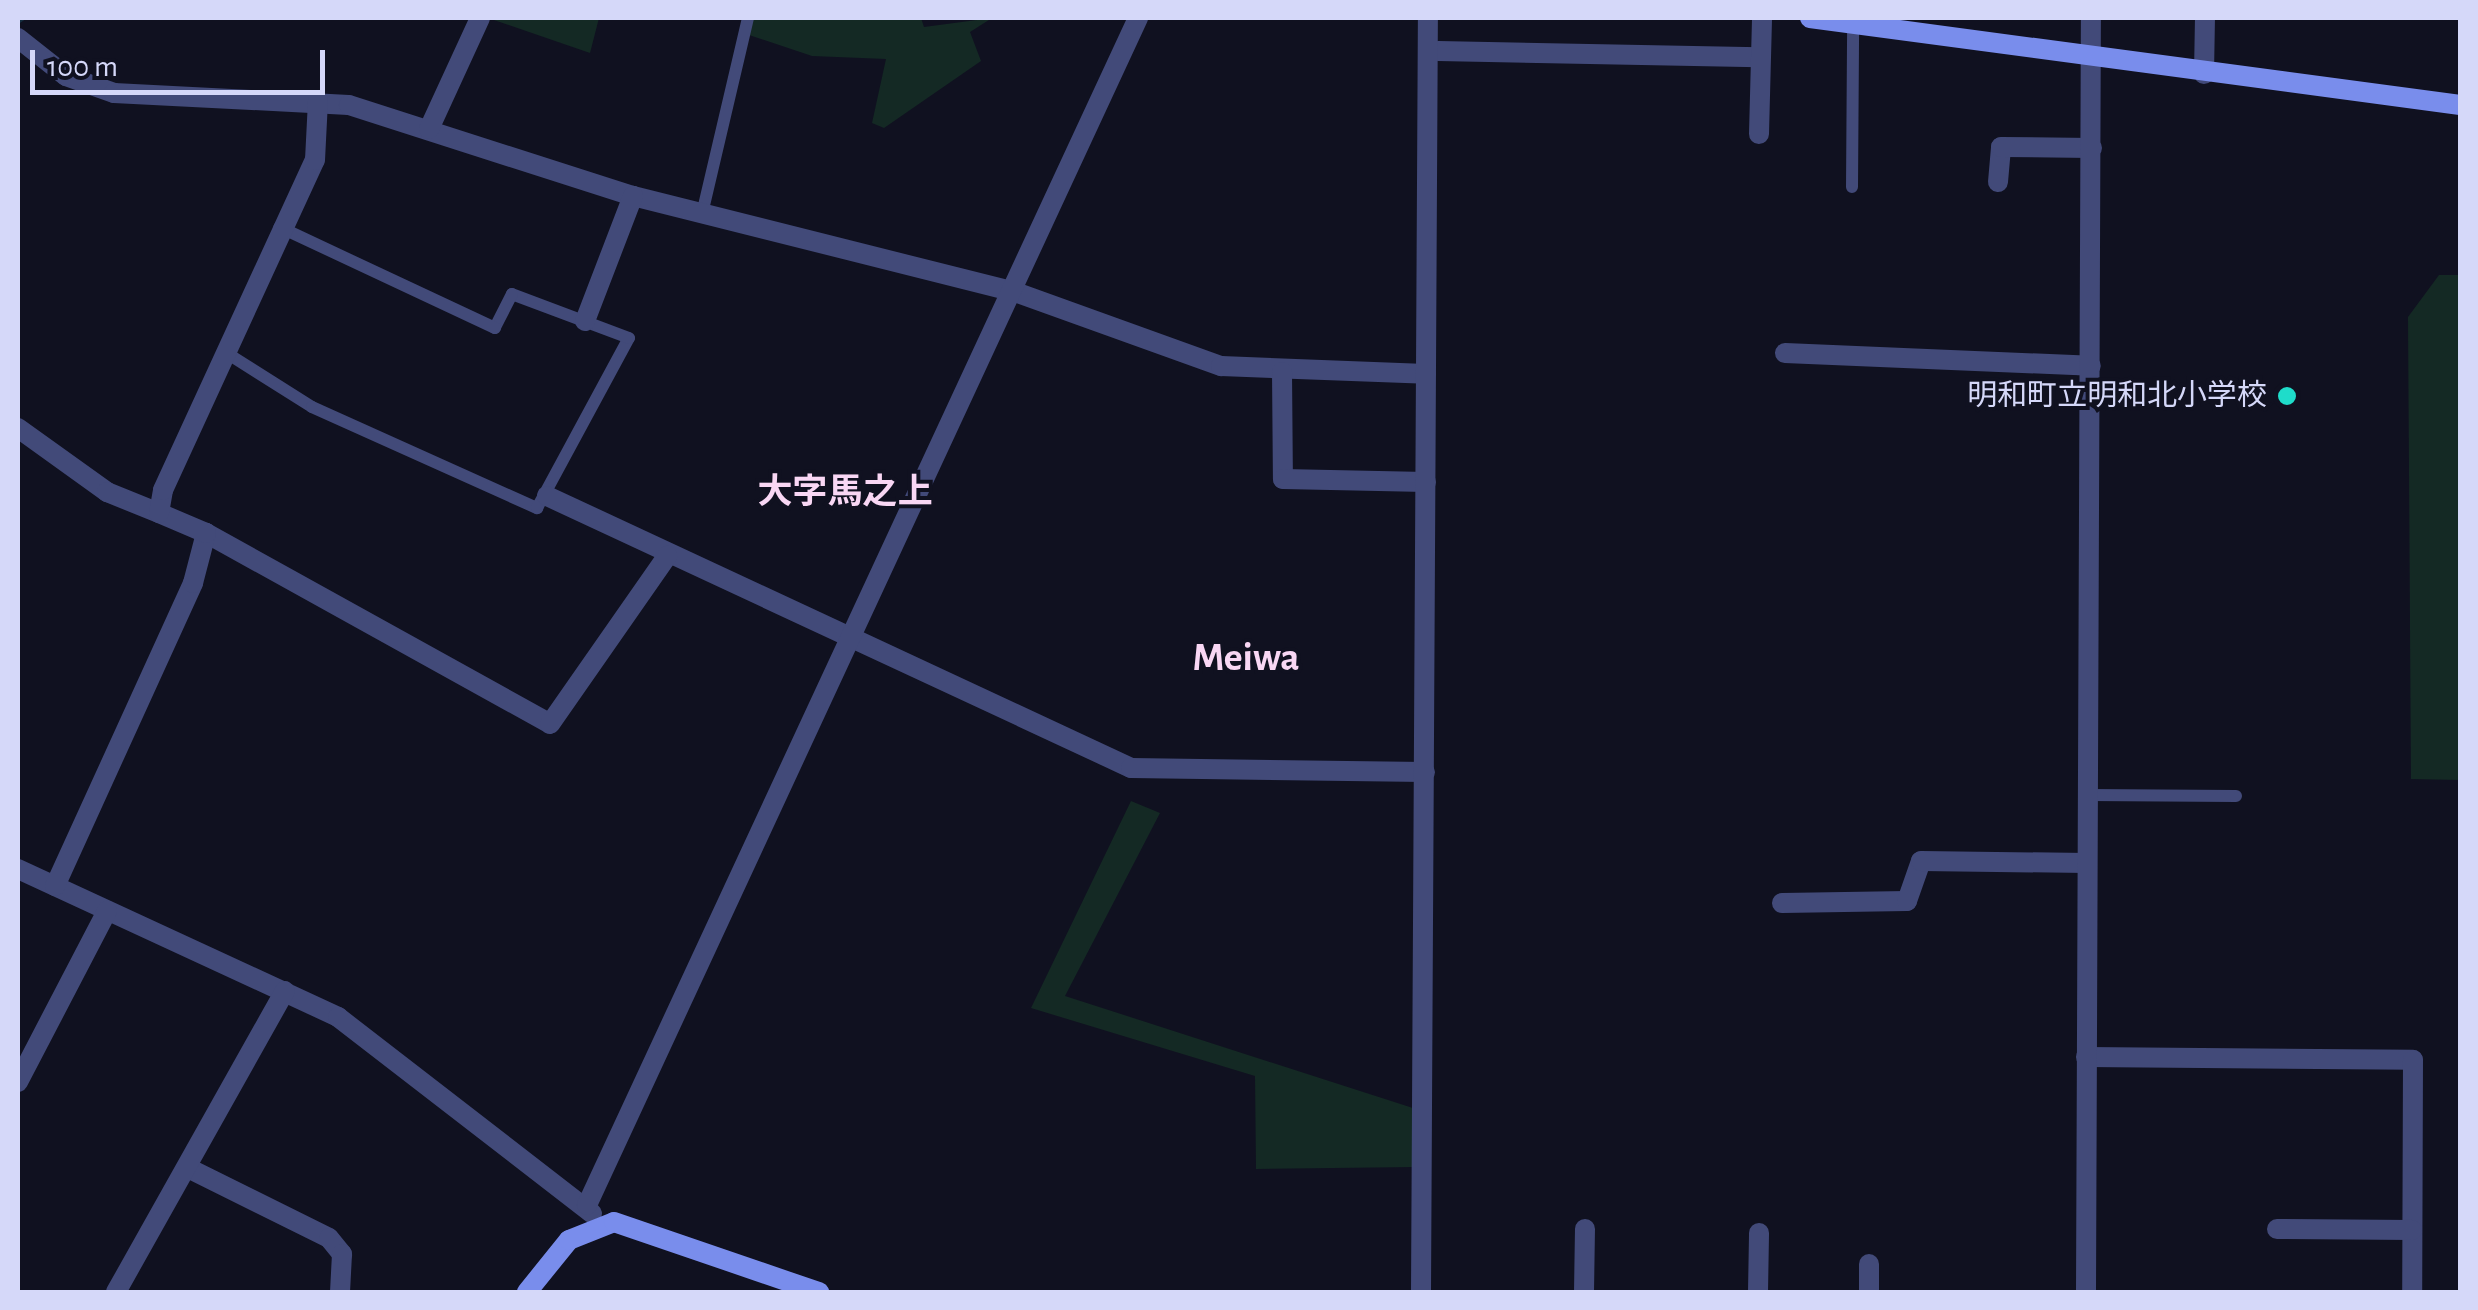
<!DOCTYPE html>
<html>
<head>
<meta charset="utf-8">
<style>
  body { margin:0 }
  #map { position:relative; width:2478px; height:1310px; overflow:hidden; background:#101120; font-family:"Alegreya Sans","Noto Sans JP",sans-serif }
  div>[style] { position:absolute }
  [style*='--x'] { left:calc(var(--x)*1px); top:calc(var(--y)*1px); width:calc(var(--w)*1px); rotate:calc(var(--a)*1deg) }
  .green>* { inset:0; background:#142924 }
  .stream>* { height:6px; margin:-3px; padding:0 3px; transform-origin:3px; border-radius:3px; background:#142e40 }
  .lane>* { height:12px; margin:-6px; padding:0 6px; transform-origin:6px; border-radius:6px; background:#424a79 }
  .street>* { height:20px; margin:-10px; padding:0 10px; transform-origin:10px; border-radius:10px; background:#424a79 }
  .secondary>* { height:20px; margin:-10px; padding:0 10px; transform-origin:10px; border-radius:10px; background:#798dec }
  .dots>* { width:28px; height:28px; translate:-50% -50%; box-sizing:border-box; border:5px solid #101120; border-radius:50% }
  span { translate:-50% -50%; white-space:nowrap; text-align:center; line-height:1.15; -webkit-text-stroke:8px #101120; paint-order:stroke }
  .poi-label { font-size:30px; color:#d5d8f9 }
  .right { translate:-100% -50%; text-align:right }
  .quarter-label { font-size:35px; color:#f9d7f4; font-weight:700 }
  .district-label { font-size:40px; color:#f9d7f4; font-weight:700 }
  .frame { position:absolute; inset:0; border:20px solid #d5d8f9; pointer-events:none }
  .scale { position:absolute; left:30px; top:50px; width:295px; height:45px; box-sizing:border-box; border:5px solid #d5d8f9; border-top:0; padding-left:12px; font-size:30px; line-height:35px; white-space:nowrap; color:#d5d8f9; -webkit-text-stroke:8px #101120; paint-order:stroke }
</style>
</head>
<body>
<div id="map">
  <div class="green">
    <i style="clip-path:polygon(488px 18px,599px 18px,590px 53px)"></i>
    <i style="clip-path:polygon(753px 18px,921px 18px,924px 27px,992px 18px,970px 32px,981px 61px,884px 128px,872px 123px,886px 59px,812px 56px,749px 35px)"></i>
    <i style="clip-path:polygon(2439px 275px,2460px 275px,2460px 780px,2411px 779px,2408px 317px)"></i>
    <i style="clip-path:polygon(1131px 801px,1160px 813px,1065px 996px,1416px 1109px,1416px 1167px,1256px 1169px,1255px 1076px,1031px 1008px)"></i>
  </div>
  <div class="stream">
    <i style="--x:19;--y:20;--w:4;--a:-34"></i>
  </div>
  <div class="lane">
    <i style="--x:1852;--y:187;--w:163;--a:-89.6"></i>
    <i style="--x:702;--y:214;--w:201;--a:-76.8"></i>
    <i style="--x:225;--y:352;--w:103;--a:32.3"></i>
    <i style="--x:312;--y:407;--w:247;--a:24.2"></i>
    <i style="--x:537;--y:508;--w:193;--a:-61.6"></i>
    <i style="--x:629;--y:338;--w:125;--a:-159.4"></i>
    <i style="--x:512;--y:294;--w:38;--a:117"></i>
    <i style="--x:495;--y:328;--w:238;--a:-154.9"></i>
    <i style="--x:2088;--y:795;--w:148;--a:0.4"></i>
  </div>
  <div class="street">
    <i style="--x:18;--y:38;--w:61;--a:38.4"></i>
    <i style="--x:66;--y:76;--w:51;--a:19.5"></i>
    <i style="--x:114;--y:93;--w:235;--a:2.9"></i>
    <i style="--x:349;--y:105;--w:298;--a:17.8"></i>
    <i style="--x:633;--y:196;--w:394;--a:14.1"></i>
    <i style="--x:1015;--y:292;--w:219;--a:19.8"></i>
    <i style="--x:1221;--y:366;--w:205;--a:2.2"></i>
    <i style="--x:1438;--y:51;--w:321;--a:1.1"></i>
    <i style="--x:2204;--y:74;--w:56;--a:-89"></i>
    <i style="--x:429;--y:129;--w:122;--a:-65.3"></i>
    <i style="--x:1759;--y:134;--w:116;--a:-88.5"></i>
    <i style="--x:1998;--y:182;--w:35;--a:-85"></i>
    <i style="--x:2001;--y:147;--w:91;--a:0.6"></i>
    <i style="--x:585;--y:321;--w:134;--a:-69"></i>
    <i style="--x:1785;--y:353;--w:306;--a:2.4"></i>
    <i style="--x:1282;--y:372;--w:107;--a:89.5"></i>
    <i style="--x:1283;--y:479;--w:143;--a:1.2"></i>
    <i style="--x:18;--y:428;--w:110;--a:35.7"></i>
    <i style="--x:107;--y:492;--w:56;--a:22"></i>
    <i style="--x:547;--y:496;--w:644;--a:24.97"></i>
    <i style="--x:1131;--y:768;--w:294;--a:0.8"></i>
    <i style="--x:206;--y:533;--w:393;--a:29"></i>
    <i style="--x:550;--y:724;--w:205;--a:-55.1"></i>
    <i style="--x:18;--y:869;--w:353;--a:24.8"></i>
    <i style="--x:338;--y:1017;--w:321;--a:37.7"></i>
    <i style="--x:55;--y:886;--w:333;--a:-65.5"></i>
    <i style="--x:193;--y:583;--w:52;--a:-75.4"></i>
    <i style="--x:206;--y:533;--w:51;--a:-156.9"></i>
    <i style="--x:159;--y:513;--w:23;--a:-80"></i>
    <i style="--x:163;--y:490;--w:363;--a:-65.3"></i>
    <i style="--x:315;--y:160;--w:59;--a:-87.1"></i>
    <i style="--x:1782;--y:903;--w:125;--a:-0.9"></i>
    <i style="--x:1907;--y:901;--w:42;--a:-70.7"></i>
    <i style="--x:1921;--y:861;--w:166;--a:0.7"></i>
    <i style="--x:2086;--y:1057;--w:327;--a:0.5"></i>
    <i style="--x:2413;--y:1060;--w:232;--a:90.2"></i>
    <i style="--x:18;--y:1082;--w:193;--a:-62.5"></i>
    <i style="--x:188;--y:1168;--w:157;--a:26.4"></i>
    <i style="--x:329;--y:1238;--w:21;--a:51"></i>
    <i style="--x:342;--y:1254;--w:38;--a:93"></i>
    <i style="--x:587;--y:1205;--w:1309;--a:-65.1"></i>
    <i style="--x:2277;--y:1229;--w:135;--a:0.4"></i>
    <i style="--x:116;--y:1292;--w:345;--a:-60.7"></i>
    <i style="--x:1421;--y:1292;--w:1274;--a:-89.69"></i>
    <i style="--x:1584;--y:1292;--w:63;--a:-89.1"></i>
    <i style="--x:1758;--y:1292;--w:59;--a:-89"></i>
    <i style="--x:1869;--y:1292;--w:28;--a:-90"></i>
    <i style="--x:2086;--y:1292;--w:1274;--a:-89.78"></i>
  </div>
  <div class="secondary">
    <i style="--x:1810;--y:18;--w:656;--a:7.62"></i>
    <i style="--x:527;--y:1292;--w:67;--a:-51.1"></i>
    <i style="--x:569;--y:1240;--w:48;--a:-21.8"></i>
    <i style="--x:614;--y:1222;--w:217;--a:18.9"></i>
  </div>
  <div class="dots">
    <i style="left:2287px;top:396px;background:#1fdcca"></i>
  </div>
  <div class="poi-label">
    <span class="right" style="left:2267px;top:396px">明和町立明和北小学校</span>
  </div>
  <div class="quarter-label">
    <span style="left:845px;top:493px">大字馬之上</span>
  </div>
  <div class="district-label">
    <span style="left:1246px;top:658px">Meiwa</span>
  </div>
  <div class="frame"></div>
  <div class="scale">100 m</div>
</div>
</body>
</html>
